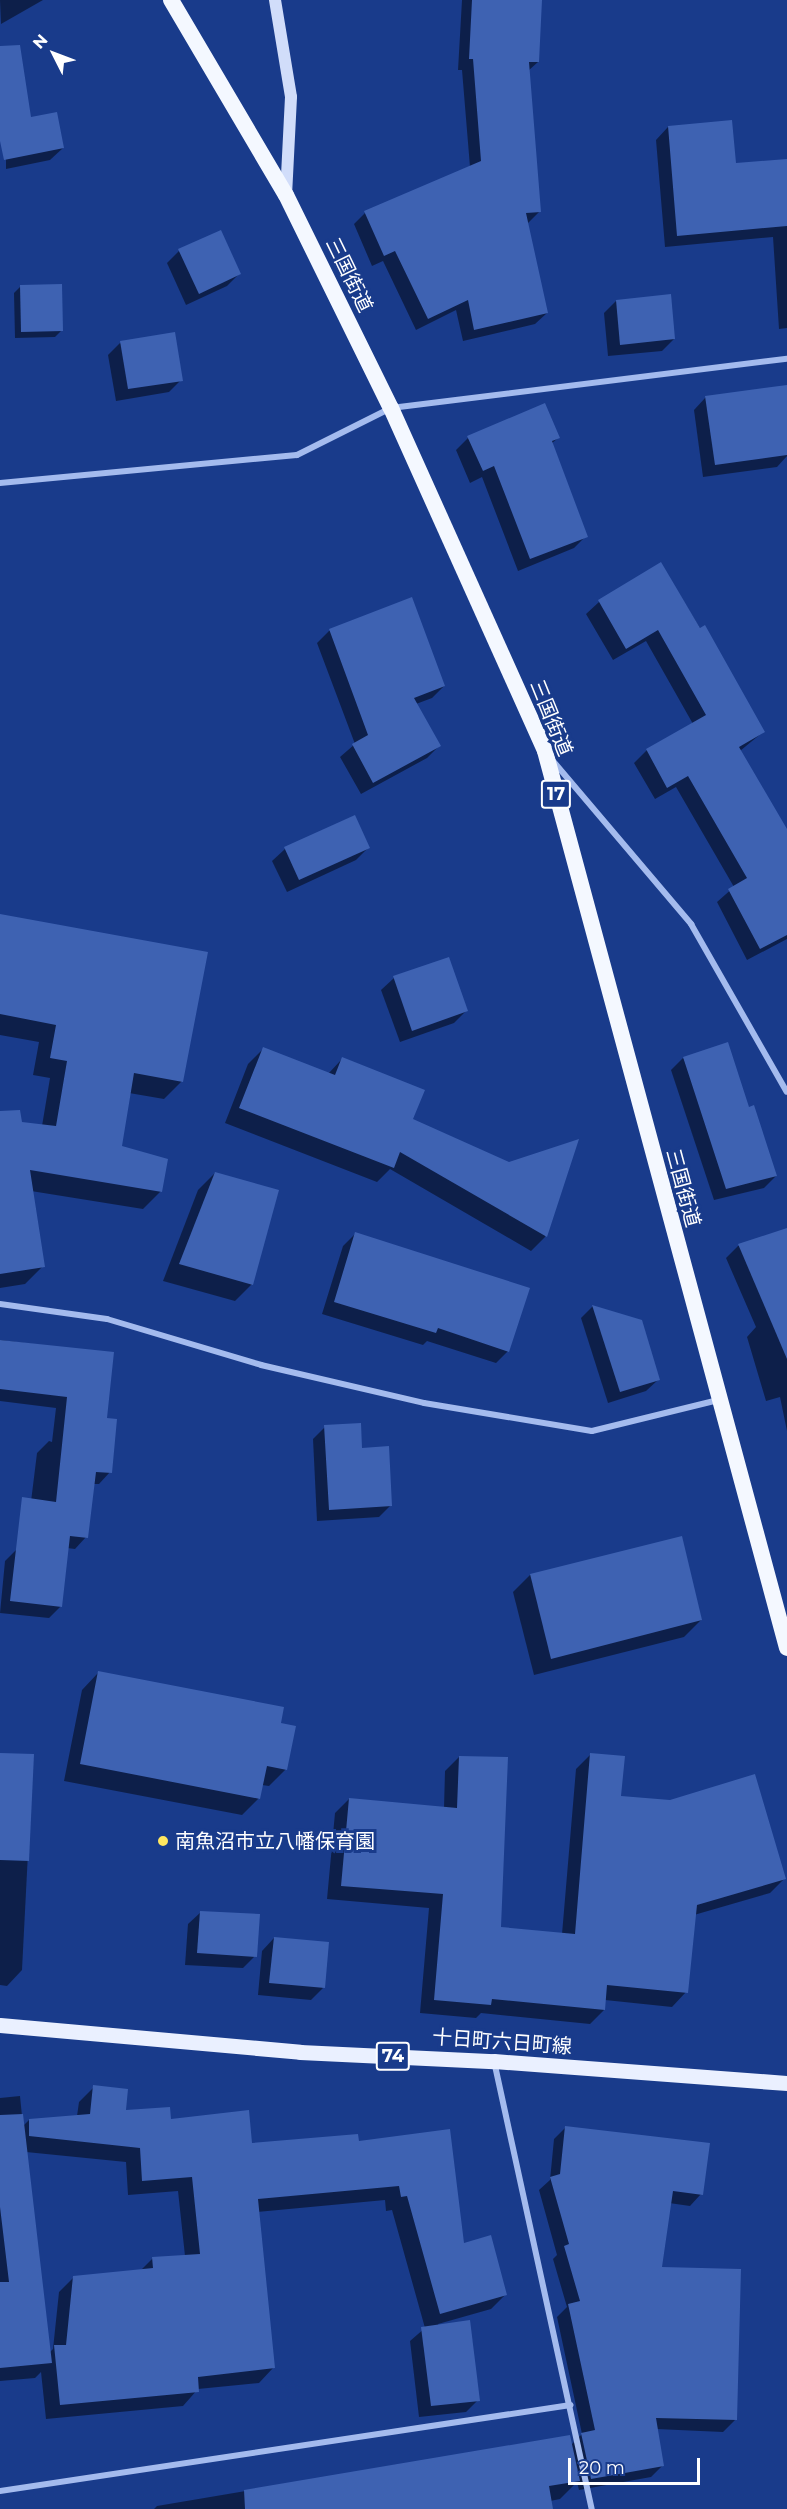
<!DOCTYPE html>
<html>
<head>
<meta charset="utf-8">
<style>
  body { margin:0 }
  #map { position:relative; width:787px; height:2509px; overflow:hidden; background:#193b8b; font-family:Montserrat,"Noto Sans JP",sans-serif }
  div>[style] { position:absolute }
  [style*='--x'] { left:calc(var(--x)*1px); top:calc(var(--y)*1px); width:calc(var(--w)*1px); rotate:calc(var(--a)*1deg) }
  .shadow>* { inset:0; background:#0007 }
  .building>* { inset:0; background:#3e62b2 }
  .minor>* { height:6px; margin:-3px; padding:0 3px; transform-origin:3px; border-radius:3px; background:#a4bbee }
  .secondary>* { height:12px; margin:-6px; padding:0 6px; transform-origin:6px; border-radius:6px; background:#d1ddfa }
  .primary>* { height:15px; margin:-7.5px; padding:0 7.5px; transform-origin:7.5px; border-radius:7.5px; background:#eaf0ff }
  .trunk>* { height:16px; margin:-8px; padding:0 8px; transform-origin:8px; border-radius:8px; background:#f4f8ff }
  .dots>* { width:16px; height:16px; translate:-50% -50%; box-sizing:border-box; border:3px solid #193b8b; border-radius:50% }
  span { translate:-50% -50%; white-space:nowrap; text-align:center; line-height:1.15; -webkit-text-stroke:6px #193b8b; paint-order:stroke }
  .shield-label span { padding:2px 4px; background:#193b8b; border:2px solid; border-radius:4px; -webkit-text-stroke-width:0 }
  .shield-label { font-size:18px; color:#fff; font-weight:700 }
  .street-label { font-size:20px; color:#fff }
  .poi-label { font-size:20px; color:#fff }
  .left { translate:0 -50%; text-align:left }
  .north { position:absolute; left:24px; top:24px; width:60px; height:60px; -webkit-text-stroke:4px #193b8b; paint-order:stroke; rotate:312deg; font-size:16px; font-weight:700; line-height:24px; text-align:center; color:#fff }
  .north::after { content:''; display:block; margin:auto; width:21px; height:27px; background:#fff; clip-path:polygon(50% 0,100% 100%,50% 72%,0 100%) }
  .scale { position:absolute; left:568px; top:2458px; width:132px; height:27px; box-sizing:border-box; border:3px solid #fff; border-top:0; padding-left:8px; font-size:18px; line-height:21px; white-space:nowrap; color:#fff; -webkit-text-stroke:4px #193b8b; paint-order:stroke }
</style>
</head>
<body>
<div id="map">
  <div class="shadow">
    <i style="clip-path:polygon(0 0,43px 0,1px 24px)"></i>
    <i style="clip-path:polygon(462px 0,541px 0,538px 62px,528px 71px,540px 211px,527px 224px,547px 313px,535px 324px,463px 341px,456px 310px,416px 330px,383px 261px,372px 266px,354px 224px,365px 213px,470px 167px,462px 70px,458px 70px)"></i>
    <i style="clip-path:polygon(668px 127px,734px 165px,787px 161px,787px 328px,779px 329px,773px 237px,665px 247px,656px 140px)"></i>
    <i style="clip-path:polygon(6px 134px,63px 148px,50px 160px,6px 169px)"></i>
    <i style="clip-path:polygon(179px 251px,239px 274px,227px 286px,186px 305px,167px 263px)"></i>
    <i style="clip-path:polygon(20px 287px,61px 331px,55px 337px,15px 338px,14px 293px)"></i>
    <i style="clip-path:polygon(616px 301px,674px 339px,662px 351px,608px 356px,604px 313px)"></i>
    <i style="clip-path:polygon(120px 343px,181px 380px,169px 392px,116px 401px,108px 355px)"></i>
    <i style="clip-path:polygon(787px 386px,787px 456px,777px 467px,703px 477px,694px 410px,706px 397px)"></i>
    <i style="clip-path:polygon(468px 438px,558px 438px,551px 444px,586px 536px,574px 548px,518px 571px,482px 477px,470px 483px,456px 450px)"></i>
    <i style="clip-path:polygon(661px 564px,763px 732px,740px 751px,787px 832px,787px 939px,747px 960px,717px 902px,734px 887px,676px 787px,655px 799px,634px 763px,647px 750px,693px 724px,646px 641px,613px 660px,586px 614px,599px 602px)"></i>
    <i style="clip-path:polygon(411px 599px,444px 686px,432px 698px,416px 704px,439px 746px,427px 758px,361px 794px,340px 757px,355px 744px,317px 643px,329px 631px)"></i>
    <i style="clip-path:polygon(355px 817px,368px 848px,356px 860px,287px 892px,272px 861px,285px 849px)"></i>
    <i style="clip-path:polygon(0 915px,182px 1081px,164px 1099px,129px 1093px,120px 1147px,161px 1191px,143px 1209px,31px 1191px,43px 1266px,25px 1284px,0 1288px,0 1121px,42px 1126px,50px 1078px,33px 1075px,39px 1042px,0 1035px)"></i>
    <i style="clip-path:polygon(394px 978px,466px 1011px,454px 1023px,400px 1042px,381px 990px)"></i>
    <i style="clip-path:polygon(263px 1049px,328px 1074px,342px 1059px,411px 1120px,509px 1164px,576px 1141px,545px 1237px,531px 1251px,390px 1169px,377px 1182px,225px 1123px,248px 1064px)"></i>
    <i style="clip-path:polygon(683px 1058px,776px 1176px,764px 1188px,714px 1200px,671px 1070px)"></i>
    <i style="clip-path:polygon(215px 1173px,252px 1284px,235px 1301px,163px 1281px,198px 1190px)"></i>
    <i style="clip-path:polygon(787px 1230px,787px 1431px,780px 1397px,766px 1401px,747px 1337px,756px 1327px,726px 1258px,738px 1246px)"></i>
    <i style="clip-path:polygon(355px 1234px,508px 1351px,496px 1363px,427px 1341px,423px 1345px,322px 1314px,343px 1246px)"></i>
    <i style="clip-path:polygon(593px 1306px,659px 1379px,646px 1391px,608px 1403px,581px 1318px)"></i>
    <i style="clip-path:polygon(0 1340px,113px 1354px,105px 1419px,110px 1472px,99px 1484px,93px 1484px,86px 1537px,75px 1549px,67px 1548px,61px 1606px,49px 1618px,0 1613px,5px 1561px,17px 1549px,25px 1550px,37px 1453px,49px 1441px,52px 1442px,56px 1408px,0 1401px)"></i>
    <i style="clip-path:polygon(325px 1427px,361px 1449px,391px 1505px,379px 1517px,317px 1521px,313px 1439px)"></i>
    <i style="clip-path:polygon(681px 1538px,701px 1620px,684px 1637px,534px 1675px,513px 1592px,530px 1575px)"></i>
    <i style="clip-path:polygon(98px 1673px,279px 1724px,286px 1769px,269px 1786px,262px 1785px,259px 1798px,242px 1815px,64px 1781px,82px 1690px)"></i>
    <i style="clip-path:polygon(0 1754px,33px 1755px,22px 1970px,7px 1986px,0 1985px)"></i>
    <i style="clip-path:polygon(590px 1755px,619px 1797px,784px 1879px,770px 1893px,694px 1915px,686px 1992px,672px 2007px,605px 2000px,604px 2010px,590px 2024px,481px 2013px,476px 2018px,420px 2013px,429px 1908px,327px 1899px,335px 1813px,349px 1799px,444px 1808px,445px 1771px,459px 1757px,500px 1928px,562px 1934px,576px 1769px)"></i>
    <i style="clip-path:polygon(201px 1912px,255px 1956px,243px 1968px,185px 1965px,188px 1924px)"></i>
    <i style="clip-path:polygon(274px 1938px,323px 1988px,311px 2000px,258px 1995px,262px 1951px)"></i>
    <i style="clip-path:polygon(evenodd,94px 2087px,124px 2112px,169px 2121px,251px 2144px,358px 2142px,463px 2245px,505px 2295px,491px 2309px,438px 2324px,478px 2400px,466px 2412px,419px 2417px,410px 2341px,425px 2328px,392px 2210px,386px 2211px,385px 2200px,257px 2212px,273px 2368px,259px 2383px,198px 2389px,183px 2406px,46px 2419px,41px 2372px,35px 2378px,0 2381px,0 2098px,20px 2096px,23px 2126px,29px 2120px,77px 2116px,79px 2102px,94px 2087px,26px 2152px,126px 2162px,128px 2195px,178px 2191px,185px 2256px,153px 2258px,140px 2271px,74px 2277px,59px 2292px,53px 2349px,50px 2352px,26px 2152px)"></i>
    <i style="clip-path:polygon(566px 2127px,701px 2194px,690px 2206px,669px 2203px,660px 2269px,735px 2420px,723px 2432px,656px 2429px,663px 2465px,651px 2477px,579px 2490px,577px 2482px,560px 2499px,550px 2501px,551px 2509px,154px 2509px,157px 2506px,569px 2436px,571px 2445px,582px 2434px,557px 2317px,567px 2307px,553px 2259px,557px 2255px,539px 2190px,550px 2180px,554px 2139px)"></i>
  </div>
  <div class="building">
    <i style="clip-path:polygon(472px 0,542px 0,539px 62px,529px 62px,541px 212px,526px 213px,548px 313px,474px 330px,468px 300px,428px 319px,395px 251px,384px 256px,364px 211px,481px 161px,473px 59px,469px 59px)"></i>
    <i style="clip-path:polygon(20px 45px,31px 117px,57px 112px,64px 148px,4px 160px,0 141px,0 46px)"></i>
    <i style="clip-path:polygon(732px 120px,736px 163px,787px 159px,787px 226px,677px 236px,668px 126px)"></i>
    <i style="clip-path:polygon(221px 230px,241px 274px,199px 294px,178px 249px)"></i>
    <i style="clip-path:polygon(62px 284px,63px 331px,21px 332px,20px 285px)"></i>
    <i style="clip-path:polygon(671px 294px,675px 339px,620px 345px,616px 300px)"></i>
    <i style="clip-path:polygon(175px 332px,183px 381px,128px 389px,120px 341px)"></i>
    <i style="clip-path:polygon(787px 385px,787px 455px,715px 465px,705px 396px)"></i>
    <i style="clip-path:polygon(545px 403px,560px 438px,552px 441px,588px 537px,530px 559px,494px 466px,483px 471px,467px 436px)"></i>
    <i style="clip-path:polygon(661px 562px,700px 628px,705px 625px,765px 732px,739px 747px,787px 829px,787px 935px,760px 949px,728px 889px,747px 878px,688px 776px,667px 788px,646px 749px,706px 715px,658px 630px,626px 649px,598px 600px)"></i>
    <i style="clip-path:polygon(412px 597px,445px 686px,414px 698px,441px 746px,373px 783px,352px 744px,368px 735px,329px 629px)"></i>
    <i style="clip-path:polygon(355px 815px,370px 848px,299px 880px,284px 847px)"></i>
    <i style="clip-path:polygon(0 914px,208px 952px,183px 1082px,134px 1073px,122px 1146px,168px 1159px,162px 1192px,30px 1170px,45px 1267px,0 1274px,0 1111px,20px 1110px,22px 1122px,56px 1126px,67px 1061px,50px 1058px,56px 1025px,0 1014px)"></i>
    <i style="clip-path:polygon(449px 957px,468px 1011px,412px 1031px,393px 976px)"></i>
    <i style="clip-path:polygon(728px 1042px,749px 1107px,754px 1105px,777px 1176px,726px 1189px,683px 1057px)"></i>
    <i style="clip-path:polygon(263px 1047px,335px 1075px,342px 1057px,425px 1090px,413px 1119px,509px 1162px,579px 1139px,547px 1237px,400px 1152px,394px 1168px,239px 1108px)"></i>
    <i style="clip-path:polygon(215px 1172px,279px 1190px,253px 1285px,179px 1264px)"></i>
    <i style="clip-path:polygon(787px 1228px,787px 1359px,738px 1244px)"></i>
    <i style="clip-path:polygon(355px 1232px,530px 1288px,509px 1352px,438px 1328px,436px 1333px,334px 1302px)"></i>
    <i style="clip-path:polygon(592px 1305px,642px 1320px,660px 1380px,620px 1392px)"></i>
    <i style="clip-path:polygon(0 1340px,114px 1352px,107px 1418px,117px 1419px,112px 1473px,96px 1472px,88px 1538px,70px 1536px,62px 1607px,10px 1601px,22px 1497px,56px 1502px,67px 1397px,0 1389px)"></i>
    <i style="clip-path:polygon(361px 1423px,362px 1448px,389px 1446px,392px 1506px,329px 1510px,324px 1425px)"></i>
    <i style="clip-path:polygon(682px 1536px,702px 1620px,551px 1659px,530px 1574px)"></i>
    <i style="clip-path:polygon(98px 1671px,284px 1707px,281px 1723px,296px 1726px,287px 1770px,267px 1766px,260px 1799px,80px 1764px)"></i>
    <i style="clip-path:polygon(0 1753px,34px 1754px,29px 1861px,0 1860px)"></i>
    <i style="clip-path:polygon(590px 1753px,625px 1756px,621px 1796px,670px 1800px,755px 1774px,786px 1879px,697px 1905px,688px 1993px,607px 1985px,605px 2010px,492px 1999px,491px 2005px,434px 2000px,443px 1894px,341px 1886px,349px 1798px,457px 1808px,459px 1756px,508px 1757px,501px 1927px,575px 1934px)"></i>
    <i style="clip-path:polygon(200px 1911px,260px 1914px,257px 1957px,197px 1953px)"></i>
    <i style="clip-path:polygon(274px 1937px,329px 1942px,325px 1988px,269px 1983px)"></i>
    <i style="clip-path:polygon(93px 2085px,128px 2089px,126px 2110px,170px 2107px,171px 2119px,249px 2110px,252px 2143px,358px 2134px,359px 2141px,450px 2129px,464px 2243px,491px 2235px,507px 2295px,440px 2314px,407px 2196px,401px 2197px,399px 2186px,258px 2199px,275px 2368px,198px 2377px,199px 2392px,60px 2405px,54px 2345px,66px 2345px,73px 2276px,153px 2268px,152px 2257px,200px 2254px,192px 2177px,142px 2181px,140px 2148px,29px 2136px,29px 2119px,90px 2114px)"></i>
    <i style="clip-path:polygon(23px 2114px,52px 2363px,0 2368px,0 2282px,9px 2282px,0 2207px,0 2115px)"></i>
    <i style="clip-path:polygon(565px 2126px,710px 2143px,703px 2195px,673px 2191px,662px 2267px,741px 2269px,737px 2420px,656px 2418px,664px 2466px,591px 2479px,581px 2433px,595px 2430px,568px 2304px,580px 2301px,564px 2246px,569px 2244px,550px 2177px,560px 2174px)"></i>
    <i style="clip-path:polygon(470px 2320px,480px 2401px,431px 2406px,421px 2327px)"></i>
    <i style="clip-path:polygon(570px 2435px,580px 2481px,549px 2486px,553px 2509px,245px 2509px,244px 2490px)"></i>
  </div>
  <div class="minor">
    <i style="--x:0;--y:483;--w:298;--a:-5.4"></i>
    <i style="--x:297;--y:455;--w:105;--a:-26.6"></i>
    <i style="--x:391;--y:408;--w:399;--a:-7.1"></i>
    <i style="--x:553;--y:761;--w:214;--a:49.7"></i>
    <i style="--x:691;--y:924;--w:193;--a:60.3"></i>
    <i style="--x:0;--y:1304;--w:108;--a:8"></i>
    <i style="--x:107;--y:1319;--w:161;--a:16.6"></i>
    <i style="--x:261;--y:1365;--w:167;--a:13.1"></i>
    <i style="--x:424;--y:1403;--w:170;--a:9.5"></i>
    <i style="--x:592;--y:1431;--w:130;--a:-13.8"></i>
    <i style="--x:494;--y:2061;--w:459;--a:77.7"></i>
    <i style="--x:0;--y:2491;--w:577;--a:-8.57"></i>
  </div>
  <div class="secondary">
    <i style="--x:275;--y:0;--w:98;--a:80.6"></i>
    <i style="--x:291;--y:97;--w:98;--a:92.9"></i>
  </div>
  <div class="primary">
    <i style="--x:0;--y:2025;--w:301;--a:5.1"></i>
    <i style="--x:300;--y:2052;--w:194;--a:2.7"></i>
    <i style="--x:494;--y:2061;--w:294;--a:4.3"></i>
  </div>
  <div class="trunk">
    <i style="--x:171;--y:0;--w:226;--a:59.5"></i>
    <i style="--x:286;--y:195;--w:237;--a:63.8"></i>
    <i style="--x:391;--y:408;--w:376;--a:65.8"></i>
    <i style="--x:545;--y:751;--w:929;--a:74.9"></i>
  </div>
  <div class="dots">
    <i style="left:163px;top:1841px;background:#ffe760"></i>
  </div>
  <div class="shield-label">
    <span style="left:556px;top:794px">17</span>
    <span style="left:393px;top:2056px">74</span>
  </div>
  <div class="street-label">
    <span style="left:349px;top:275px;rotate:64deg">三国街道</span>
    <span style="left:551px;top:718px;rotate:68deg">三国街道</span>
    <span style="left:683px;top:1188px;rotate:75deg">三国街道</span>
    <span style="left:502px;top:2042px;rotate:4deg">十日町六日町線</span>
  </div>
  <div class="poi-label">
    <span class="left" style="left:175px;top:1841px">南魚沼市立八幡保育園</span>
  </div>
  <div class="north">N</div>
  <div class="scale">20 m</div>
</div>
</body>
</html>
